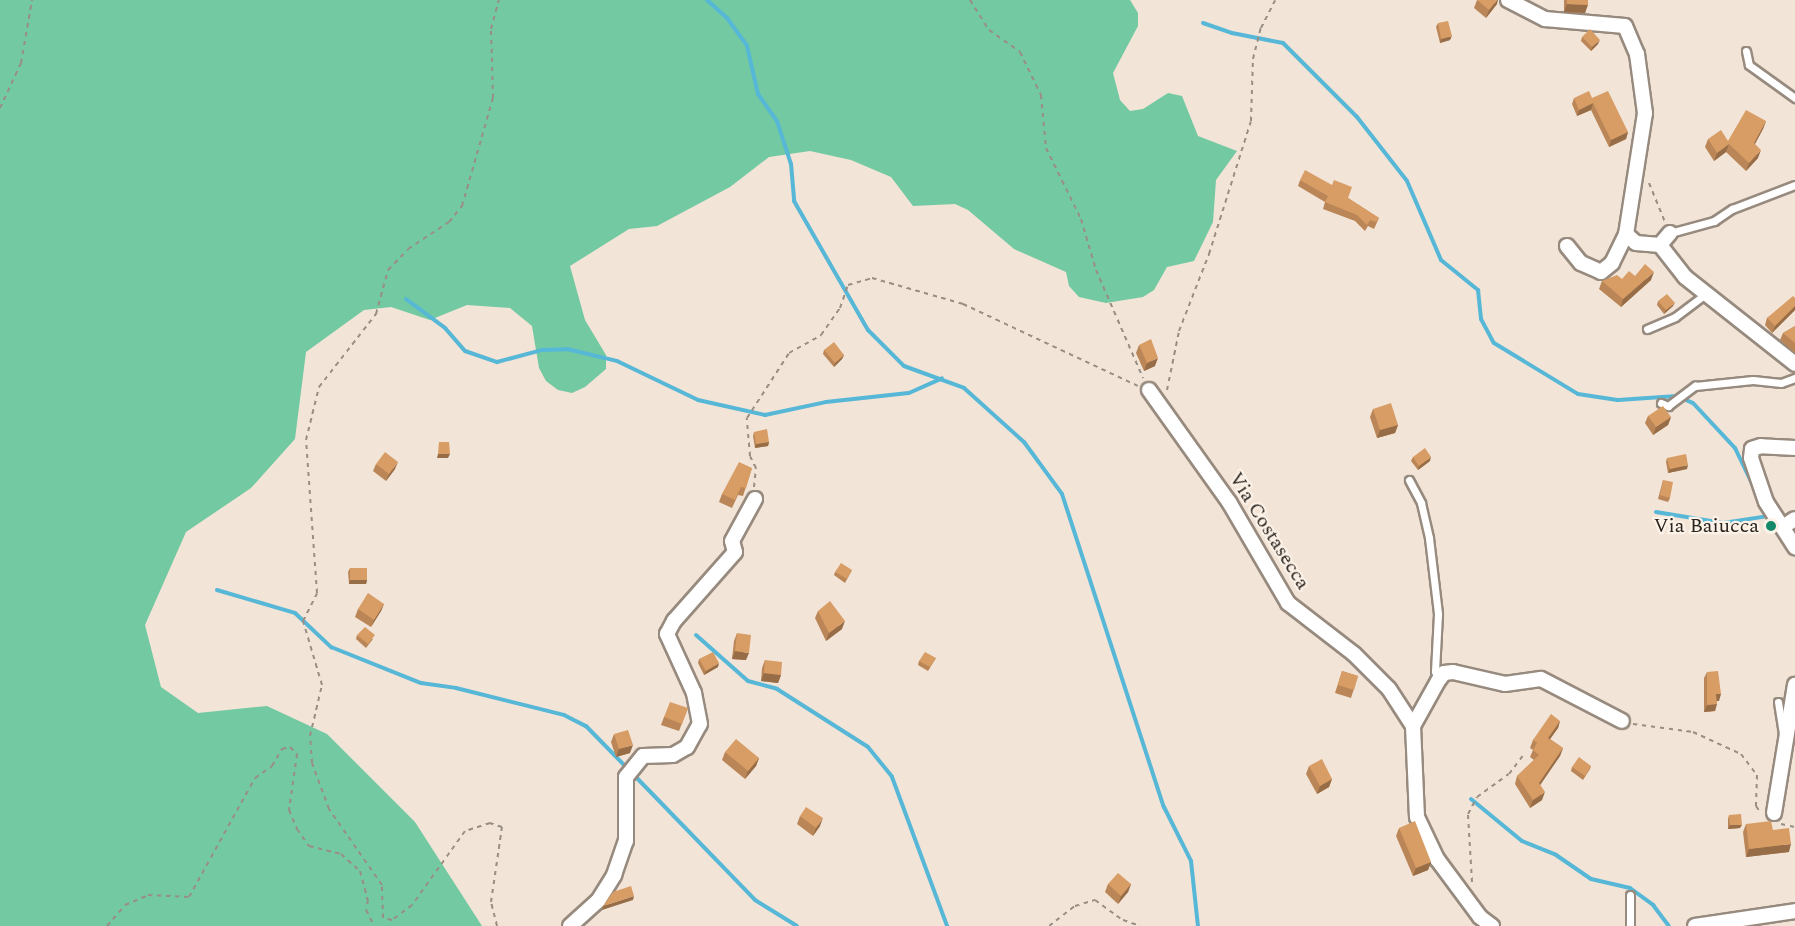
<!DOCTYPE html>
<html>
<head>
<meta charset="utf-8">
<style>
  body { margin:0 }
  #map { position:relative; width:1795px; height:926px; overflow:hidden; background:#f2e4d7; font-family:Spectral,serif }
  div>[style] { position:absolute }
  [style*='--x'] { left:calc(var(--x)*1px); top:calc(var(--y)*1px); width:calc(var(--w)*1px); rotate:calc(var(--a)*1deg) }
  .forest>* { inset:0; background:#73c9a2 }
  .stream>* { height:4px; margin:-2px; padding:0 2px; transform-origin:2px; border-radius:2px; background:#56b7d7 }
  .path>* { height:2px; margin-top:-1px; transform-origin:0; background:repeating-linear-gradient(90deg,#988e84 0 4.5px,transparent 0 9px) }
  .roads { filter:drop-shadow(2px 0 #978a7e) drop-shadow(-2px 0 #978a7e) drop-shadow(0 2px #978a7e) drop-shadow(0 -2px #978a7e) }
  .service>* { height:7px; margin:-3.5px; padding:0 3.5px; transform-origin:3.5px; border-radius:3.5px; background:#fff }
  .minor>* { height:14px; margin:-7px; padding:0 7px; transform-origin:7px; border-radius:7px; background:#fff }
  .wall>* { inset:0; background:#ba8657 }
  .shaded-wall>* { inset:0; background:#976d47 }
  .building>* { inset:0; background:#d89c65 }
  .dots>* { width:16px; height:16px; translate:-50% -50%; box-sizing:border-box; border:3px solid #fdf2e7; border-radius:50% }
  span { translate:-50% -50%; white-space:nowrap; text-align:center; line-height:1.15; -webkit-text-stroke:4.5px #fdf2e7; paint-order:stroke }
  .poi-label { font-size:20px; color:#29241f }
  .right { translate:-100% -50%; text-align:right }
  .street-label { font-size:20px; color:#29241f }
</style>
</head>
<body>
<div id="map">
  <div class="forest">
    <i style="clip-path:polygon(0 0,1130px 0,1138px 13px,1138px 26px,1113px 73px,1120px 100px,1130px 111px,1143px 109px,1168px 93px,1182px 96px,1198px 136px,1237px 151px,1216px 180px,1213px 222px,1194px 261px,1167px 267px,1154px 290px,1143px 297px,1106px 303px,1079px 297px,1069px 286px,1066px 272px,1014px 249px,968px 210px,955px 204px,913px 206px,891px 177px,851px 160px,810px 151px,769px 157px,730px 187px,657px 226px,629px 229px,570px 266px,585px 320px,606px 355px,606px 369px,585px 387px,572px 393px,558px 390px,546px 381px,539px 368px,532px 326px,510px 308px,467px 305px,430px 320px,391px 307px,364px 310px,306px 352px,295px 439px,251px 488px,186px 532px,145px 625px,161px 687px,198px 713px,267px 706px,327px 734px,415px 822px,482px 926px,0 926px)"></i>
  </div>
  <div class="stream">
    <i style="--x:707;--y:0;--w:27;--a:42"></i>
    <i style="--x:727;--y:18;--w:34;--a:54"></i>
    <i style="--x:747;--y:46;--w:49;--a:77.1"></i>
    <i style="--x:758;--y:94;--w:33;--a:55"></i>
    <i style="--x:777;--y:121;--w:45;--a:72"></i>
    <i style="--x:791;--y:164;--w:37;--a:85"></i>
    <i style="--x:794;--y:201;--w:149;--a:60.2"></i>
    <i style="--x:868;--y:330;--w:51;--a:45"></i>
    <i style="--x:904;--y:366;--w:64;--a:20.1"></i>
    <i style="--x:964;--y:388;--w:81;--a:42"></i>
    <i style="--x:1024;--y:442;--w:64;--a:53.8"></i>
    <i style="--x:1062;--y:494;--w:329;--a:72"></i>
    <i style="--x:1164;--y:807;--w:60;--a:63.4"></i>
    <i style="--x:1191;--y:861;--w:65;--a:83.9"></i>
    <i style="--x:1203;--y:23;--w:31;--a:19"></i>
    <i style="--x:1232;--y:33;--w:52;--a:11.1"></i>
    <i style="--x:1283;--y:43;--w:105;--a:45"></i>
    <i style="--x:1357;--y:117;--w:81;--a:52"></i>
    <i style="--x:1407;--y:181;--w:86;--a:66.7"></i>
    <i style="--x:1441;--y:260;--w:48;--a:39"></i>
    <i style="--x:1478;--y:290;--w:29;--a:84"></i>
    <i style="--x:1481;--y:319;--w:27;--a:62"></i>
    <i style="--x:1494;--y:343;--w:98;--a:31.3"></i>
    <i style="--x:1578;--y:394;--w:40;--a:8.5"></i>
    <i style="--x:1618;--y:400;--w:59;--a:-3.9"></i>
    <i style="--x:1677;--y:396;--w:17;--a:24"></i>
    <i style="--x:1693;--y:403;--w:62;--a:47"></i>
    <i style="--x:1735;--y:448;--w:51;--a:64.4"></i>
    <i style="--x:406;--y:299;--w:49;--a:36.6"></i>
    <i style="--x:445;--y:328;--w:30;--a:49"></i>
    <i style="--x:465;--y:351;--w:34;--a:19"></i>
    <i style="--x:497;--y:362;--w:47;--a:-14.9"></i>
    <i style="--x:542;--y:350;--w:25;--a:-2"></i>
    <i style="--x:567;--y:349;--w:51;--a:13.5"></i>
    <i style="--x:617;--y:361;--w:90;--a:25.7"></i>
    <i style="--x:698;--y:400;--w:69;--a:12.6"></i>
    <i style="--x:765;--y:415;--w:62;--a:-12"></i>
    <i style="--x:826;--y:402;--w:83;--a:-6.2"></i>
    <i style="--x:909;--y:393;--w:36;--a:-24"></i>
    <i style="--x:1656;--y:512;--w:68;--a:9.3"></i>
    <i style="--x:1723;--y:523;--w:47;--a:-8.7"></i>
    <i style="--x:217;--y:590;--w:81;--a:16.4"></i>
    <i style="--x:295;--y:613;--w:50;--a:43.4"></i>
    <i style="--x:331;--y:647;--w:97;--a:21.8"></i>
    <i style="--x:421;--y:683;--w:35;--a:8"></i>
    <i style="--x:456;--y:688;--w:111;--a:14"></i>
    <i style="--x:564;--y:715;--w:25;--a:27"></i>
    <i style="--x:586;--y:726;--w:60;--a:45.7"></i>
    <i style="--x:696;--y:635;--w:69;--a:41.5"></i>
    <i style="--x:748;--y:681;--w:30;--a:15"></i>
    <i style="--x:777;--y:689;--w:108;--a:32.5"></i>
    <i style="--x:868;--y:747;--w:38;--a:51"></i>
    <i style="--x:892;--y:777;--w:159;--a:69.7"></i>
    <i style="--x:633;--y:774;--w:175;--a:45.9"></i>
    <i style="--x:755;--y:900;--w:49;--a:31.8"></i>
    <i style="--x:1471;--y:799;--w:66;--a:39.5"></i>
    <i style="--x:1522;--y:841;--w:37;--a:22"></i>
    <i style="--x:1556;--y:855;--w:42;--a:34.4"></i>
    <i style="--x:1591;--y:879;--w:40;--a:13"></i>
    <i style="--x:1630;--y:888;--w:29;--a:36"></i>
    <i style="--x:1653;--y:905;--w:26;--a:53"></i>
  </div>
  <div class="path">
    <i style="--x:970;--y:0;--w:36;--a:58"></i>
    <i style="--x:989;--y:30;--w:38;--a:35"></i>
    <i style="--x:1020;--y:52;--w:48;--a:64"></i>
    <i style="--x:1041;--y:95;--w:53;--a:84.6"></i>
    <i style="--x:1046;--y:148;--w:79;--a:63.8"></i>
    <i style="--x:1081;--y:219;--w:53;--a:73.6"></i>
    <i style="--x:1096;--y:270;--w:118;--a:66.5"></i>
    <i style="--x:0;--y:108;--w:50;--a:-65"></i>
    <i style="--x:21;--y:63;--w:64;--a:-80.1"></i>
    <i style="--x:1649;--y:183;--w:42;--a:67.7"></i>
    <i style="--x:1167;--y:390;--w:60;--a:-78.5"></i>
    <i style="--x:1179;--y:331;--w:83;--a:-68.7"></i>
    <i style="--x:1209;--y:254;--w:139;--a:-72.5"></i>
    <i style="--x:1251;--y:121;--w:62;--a:-88.2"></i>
    <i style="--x:1253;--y:59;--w:32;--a:-76"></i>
    <i style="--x:1261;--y:28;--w:31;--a:-63"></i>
    <i style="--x:754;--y:487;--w:19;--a:-84"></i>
    <i style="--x:756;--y:468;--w:13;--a:-117"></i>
    <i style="--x:750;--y:456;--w:38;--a:-95"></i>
    <i style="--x:747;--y:418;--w:77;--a:-57.1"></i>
    <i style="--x:789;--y:353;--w:37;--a:-29"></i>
    <i style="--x:821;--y:335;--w:33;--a:-55"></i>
    <i style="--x:840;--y:308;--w:24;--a:-71"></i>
    <i style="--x:848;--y:285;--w:25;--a:-16"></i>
    <i style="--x:872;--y:278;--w:95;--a:15.9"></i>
    <i style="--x:963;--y:304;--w:193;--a:25.1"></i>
    <i style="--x:1633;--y:724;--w:61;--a:7.6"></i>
    <i style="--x:1693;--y:732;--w:53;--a:24.6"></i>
    <i style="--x:1741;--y:754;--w:26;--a:53"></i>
    <i style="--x:1757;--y:775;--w:31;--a:92"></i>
    <i style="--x:1756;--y:806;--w:7;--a:56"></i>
    <i style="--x:1781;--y:824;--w:14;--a:12"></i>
    <i style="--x:1472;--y:882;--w:68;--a:-93.4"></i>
    <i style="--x:1468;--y:814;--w:19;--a:-62"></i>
    <i style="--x:1477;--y:797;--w:39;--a:-36"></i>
    <i style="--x:1509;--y:774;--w:25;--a:-53"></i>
    <i style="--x:107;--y:926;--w:28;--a:-49"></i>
    <i style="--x:125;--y:905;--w:25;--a:-23"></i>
    <i style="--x:148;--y:895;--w:41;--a:2.8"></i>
    <i style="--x:189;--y:897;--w:136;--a:-61"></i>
    <i style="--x:255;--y:778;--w:21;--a:-35"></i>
    <i style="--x:272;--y:766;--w:20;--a:-60"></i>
    <i style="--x:282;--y:749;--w:8;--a:-14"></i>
    <i style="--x:290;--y:747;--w:10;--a:45"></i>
    <i style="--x:297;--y:754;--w:57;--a:98.1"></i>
    <i style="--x:289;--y:810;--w:21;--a:67"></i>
    <i style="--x:297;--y:829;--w:21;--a:55"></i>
    <i style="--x:309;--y:846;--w:33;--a:14"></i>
    <i style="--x:341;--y:854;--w:25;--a:42"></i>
    <i style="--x:360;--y:871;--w:30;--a:75"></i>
    <i style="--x:368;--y:900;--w:10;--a:101"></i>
    <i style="--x:366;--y:910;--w:18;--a:63"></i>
    <i style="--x:497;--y:926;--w:25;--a:-104"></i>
    <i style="--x:491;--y:902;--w:76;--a:-81.7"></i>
    <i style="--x:502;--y:827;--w:13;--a:-162"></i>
    <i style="--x:490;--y:823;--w:26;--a:162"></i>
    <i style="--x:465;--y:831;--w:91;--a:125.6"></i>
    <i style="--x:412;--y:905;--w:25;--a:143"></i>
    <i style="--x:392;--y:920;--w:9;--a:-167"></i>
    <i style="--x:383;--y:918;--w:33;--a:-92"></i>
    <i style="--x:382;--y:885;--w:93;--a:-124.9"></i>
    <i style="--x:329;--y:809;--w:49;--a:-110.3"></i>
    <i style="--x:312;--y:763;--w:27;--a:-94"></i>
    <i style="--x:310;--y:736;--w:52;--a:-76.8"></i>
    <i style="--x:322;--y:685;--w:67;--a:-106.5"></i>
    <i style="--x:303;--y:621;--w:31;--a:-63"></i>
    <i style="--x:317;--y:593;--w:153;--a:-94.1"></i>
    <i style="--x:306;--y:440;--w:55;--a:-76.2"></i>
    <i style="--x:319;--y:387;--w:93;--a:-52"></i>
    <i style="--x:376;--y:314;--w:46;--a:-74.7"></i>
    <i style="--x:388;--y:270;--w:29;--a:-46"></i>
    <i style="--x:408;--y:249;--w:49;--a:-33.4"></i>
    <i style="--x:449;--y:222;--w:21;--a:-51"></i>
    <i style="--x:462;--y:206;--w:112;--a:-74"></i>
    <i style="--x:493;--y:98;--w:69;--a:-91.7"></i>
    <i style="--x:491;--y:29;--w:30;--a:-75"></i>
    <i style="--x:1049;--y:926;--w:33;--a:-38"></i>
    <i style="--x:1075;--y:906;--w:21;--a:-17"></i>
    <i style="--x:1095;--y:900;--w:34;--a:36"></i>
    <i style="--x:1123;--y:920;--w:18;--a:19"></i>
  </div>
  <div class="roads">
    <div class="service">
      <i style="--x:1746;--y:51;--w:14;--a:78"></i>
      <i style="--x:1749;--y:65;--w:57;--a:35.7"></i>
      <i style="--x:1670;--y:233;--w:46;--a:-15.3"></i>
      <i style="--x:1714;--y:221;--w:22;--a:-34"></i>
      <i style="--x:1732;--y:209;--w:67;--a:-20.9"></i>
      <i style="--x:1647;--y:329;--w:30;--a:-23"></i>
      <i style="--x:1675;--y:317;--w:39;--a:-37"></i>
      <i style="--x:1661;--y:403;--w:8;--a:23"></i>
      <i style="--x:1668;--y:406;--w:34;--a:-37"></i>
      <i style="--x:1695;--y:386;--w:58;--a:-5.9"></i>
      <i style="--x:1753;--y:380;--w:28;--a:6"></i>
      <i style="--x:1781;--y:383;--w:15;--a:-20"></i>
      <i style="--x:1409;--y:480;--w:26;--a:62"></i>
      <i style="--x:1421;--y:503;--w:36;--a:77"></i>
      <i style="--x:1429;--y:538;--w:77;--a:83.2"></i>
      <i style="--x:1438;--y:614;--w:57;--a:93"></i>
      <i style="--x:1435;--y:671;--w:10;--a:73"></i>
      <i style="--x:1778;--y:702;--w:31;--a:81"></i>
      <i style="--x:1630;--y:895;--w:31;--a:90"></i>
    </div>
    <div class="minor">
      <i style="--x:1508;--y:0;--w:42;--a:27.2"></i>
      <i style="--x:1545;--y:19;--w:80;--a:5"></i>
      <i style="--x:1625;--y:26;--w:30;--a:67"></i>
      <i style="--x:1637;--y:54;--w:60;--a:82.3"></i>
      <i style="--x:1645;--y:113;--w:122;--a:98.9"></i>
      <i style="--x:1626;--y:234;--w:13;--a:42"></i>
      <i style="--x:1636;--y:243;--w:24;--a:5"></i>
      <i style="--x:1670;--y:233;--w:16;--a:130"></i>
      <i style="--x:1660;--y:245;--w:41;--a:52"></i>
      <i style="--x:1685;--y:277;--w:140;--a:38.3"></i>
      <i style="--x:1567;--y:246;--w:22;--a:51"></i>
      <i style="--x:1581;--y:263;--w:22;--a:24"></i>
      <i style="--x:1601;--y:272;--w:14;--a:-39"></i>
      <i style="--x:1612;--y:263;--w:32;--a:-64"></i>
      <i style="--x:1149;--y:390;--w:138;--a:54.5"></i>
      <i style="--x:1229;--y:502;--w:117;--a:59.7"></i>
      <i style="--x:1288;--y:603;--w:83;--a:37.7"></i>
      <i style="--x:1354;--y:654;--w:49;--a:45"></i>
      <i style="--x:1389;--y:689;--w:44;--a:57"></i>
      <i style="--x:1413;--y:726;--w:91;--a:87.5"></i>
      <i style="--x:1417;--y:817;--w:47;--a:64.5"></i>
      <i style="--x:1437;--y:859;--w:72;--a:53.4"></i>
      <i style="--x:1480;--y:917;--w:15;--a:37"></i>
      <i style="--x:1795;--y:448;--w:34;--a:-177"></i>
      <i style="--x:1761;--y:446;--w:9;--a:162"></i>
      <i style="--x:1752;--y:449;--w:9;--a:96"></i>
      <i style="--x:1751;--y:458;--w:46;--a:71.2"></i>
      <i style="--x:1766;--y:502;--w:54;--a:57.2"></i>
      <i style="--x:1783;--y:527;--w:14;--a:-34"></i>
      <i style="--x:1413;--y:726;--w:51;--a:-60.9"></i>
      <i style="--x:1438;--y:681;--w:10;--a:-53"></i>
      <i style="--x:1444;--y:673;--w:9;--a:-6"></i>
      <i style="--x:1453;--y:672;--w:53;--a:13"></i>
      <i style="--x:1505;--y:684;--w:36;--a:-8"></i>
      <i style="--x:1541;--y:679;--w:91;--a:27.4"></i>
      <i style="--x:1774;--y:813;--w:130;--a:-80.7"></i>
      <i style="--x:570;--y:926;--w:38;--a:-42"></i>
      <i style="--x:598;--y:901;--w:31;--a:-58"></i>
      <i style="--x:614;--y:875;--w:36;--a:-71"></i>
      <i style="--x:626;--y:841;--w:64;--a:-90"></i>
      <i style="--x:626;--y:777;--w:27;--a:-51"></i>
      <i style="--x:643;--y:756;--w:30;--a:-2"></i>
      <i style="--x:673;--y:755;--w:16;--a:-30"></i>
      <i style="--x:687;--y:747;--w:26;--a:-61"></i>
      <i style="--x:700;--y:724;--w:32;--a:-101"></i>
      <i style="--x:694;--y:693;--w:65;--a:-114.6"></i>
      <i style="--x:667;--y:634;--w:15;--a:-62"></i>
      <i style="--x:674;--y:621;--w:92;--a:-48.5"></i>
      <i style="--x:735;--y:552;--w:11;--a:-105"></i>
      <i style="--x:732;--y:541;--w:48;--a:-61.3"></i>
      <i style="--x:1695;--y:926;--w:101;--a:-8.5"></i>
    </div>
  </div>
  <div class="wall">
    <i style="clip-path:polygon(1477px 0,1497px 4px,1486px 18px,1474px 8px)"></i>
    <i style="clip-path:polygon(1564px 0,1588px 0,1585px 13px,1564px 12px)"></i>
    <i style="clip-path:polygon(1438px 23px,1450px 40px,1440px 43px,1436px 27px)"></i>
    <i style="clip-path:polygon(1582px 37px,1598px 44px,1591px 51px,1581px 41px)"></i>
    <i style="clip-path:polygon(1574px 98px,1592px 98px,1628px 132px,1626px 139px,1609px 147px,1591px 110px,1577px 116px,1572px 104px)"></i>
    <i style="clip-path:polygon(1766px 121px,1763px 129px,1755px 144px,1758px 158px,1746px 171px,1726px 152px,1714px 161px,1705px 147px,1708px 139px,1728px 141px)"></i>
    <i style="clip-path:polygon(1300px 180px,1348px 198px,1379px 218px,1374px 229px,1368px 226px,1365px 231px,1355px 221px,1323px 209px,1325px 202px,1298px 186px)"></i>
    <i style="clip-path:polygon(1635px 276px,1651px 280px,1621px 307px,1599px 289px,1602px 281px,1622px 279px)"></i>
    <i style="clip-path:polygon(1795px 298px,1795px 310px,1772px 333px,1765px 325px,1767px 318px)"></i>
    <i style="clip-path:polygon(1658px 301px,1673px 306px,1664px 314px,1657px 305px)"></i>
    <i style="clip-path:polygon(1795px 326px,1795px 353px,1780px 340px,1783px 333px)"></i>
    <i style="clip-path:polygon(1139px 345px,1155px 366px,1144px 371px,1136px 353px)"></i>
    <i style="clip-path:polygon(824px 350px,844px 355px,842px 359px,834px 367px,823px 354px)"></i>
    <i style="clip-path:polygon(1373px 409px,1398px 425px,1395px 433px,1377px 438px,1370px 417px)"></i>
    <i style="clip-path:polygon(1648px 416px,1671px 417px,1668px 425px,1653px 435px,1645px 423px)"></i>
    <i style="clip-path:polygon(754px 432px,769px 442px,768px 446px,755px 448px,753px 436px)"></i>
    <i style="clip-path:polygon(1413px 457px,1430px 461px,1418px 470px,1411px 461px)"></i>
    <i style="clip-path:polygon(1667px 458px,1687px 469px,1668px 473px,1666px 462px)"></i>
    <i style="clip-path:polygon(376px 464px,395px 469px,386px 481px,373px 471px)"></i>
    <i style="clip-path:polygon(752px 468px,743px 496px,738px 495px,732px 508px,719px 502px,722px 494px)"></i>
    <i style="clip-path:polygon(1663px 480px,1670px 498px,1668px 502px,1658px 499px)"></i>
    <i style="clip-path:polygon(350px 568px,367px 580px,366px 584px,349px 584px,348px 572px)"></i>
    <i style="clip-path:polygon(852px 570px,845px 583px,834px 575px,835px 572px)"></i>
    <i style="clip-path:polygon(384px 604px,381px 611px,371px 627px,355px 617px,358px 609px)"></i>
    <i style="clip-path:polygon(818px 611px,842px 629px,826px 641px,815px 618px)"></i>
    <i style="clip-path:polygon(737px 633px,746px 660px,732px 659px,734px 641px)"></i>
    <i style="clip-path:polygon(357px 635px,373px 639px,366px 648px,356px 639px)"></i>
    <i style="clip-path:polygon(936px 658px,928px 671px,918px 665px,919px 661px)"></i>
    <i style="clip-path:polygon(699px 659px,718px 667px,704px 675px,698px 663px)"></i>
    <i style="clip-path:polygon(765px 660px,781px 675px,778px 683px,761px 681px,762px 668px)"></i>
    <i style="clip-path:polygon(1342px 671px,1358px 676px,1351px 698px,1335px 693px)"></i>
    <i style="clip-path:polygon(1707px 672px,1719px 701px,1717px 701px,1715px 711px,1704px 712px,1704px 678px)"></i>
    <i style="clip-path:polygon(688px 708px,679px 731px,661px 725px,664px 717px)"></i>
    <i style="clip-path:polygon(1560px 721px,1558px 728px,1550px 739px,1563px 748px,1560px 756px,1540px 785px,1542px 800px,1530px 808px,1515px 784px,1517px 776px,1534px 760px,1530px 757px,1533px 750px,1530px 748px,1533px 740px)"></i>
    <i style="clip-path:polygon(614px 734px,630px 753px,616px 757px,611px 742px)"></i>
    <i style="clip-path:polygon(725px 752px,759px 758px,756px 766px,745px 779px,722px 760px)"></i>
    <i style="clip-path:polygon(1309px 766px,1332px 779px,1329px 787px,1317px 794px,1306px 774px)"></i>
    <i style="clip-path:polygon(1591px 766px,1590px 769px,1583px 780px,1571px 771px,1572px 767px)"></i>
    <i style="clip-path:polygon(1729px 815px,1740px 828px,1728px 829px,1728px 819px)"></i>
    <i style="clip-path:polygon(800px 816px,820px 826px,813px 836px,797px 824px)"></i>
    <i style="clip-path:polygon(1746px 824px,1773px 830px,1789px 852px,1746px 857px,1743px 832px)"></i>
    <i style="clip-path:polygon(1399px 828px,1431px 862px,1428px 870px,1413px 876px,1396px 836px)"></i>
    <i style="clip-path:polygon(1108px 884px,1131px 884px,1128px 892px,1118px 904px,1105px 892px)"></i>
  </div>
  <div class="shaded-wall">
    <i style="clip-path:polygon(1497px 0,1498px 0,1497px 4px,1486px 18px,1489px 10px)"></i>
    <i style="clip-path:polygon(1567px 4px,1588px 5px,1585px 13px,1564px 12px)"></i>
    <i style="clip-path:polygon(1452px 36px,1450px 40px,1440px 43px,1441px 39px)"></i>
    <i style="clip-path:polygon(1600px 40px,1598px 44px,1591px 51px,1592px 47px)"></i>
    <i style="clip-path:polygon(1593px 103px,1591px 110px,1577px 116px,1579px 110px)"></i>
    <i style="clip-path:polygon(1766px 121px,1763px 129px,1751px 151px,1754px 143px)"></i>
    <i style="clip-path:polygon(1628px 132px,1626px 139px,1609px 147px,1611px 140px)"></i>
    <i style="clip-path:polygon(1729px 144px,1726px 152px,1714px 161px,1717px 153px)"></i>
    <i style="clip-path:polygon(1761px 150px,1758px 158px,1746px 171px,1749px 163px)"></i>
    <i style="clip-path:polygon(1654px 272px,1651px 280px,1621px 307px,1623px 299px)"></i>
    <i style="clip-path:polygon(1675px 303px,1673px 306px,1664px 314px,1666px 310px)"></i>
    <i style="clip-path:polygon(1795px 306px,1795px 310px,1772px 333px,1775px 326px)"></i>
    <i style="clip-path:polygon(844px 355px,842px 359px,834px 367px,835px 363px)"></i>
    <i style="clip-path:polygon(1158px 358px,1155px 366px,1144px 371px,1147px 363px)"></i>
    <i style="clip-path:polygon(1671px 417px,1668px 425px,1653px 435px,1656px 427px)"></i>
    <i style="clip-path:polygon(1398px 425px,1395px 433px,1377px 438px,1380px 430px)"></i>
    <i style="clip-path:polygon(769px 442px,768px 446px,755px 448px,756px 444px)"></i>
    <i style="clip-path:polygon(438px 454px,450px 454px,448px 458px,437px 458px)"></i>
    <i style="clip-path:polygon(1431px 457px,1430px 461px,1418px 470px,1419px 466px)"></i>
    <i style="clip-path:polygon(398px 462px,395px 469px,386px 481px,389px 474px)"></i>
    <i style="clip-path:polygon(1688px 465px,1687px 469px,1668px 473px,1670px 469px)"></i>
    <i style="clip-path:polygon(350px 580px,367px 580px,366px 584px,349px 584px)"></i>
    <i style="clip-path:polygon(384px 604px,381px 611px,371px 627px,374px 620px)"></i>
    <i style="clip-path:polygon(845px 621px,842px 629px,826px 641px,829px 633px)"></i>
    <i style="clip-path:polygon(735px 651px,749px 653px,746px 660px,732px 659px)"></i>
    <i style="clip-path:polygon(719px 663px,718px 667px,704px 675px,706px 671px)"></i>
    <i style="clip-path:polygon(764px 673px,781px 675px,778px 683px,761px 681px)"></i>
    <i style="clip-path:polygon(1716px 694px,1721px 694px,1719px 701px,1714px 701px)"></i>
    <i style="clip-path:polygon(1717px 704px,1715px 711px,1704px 712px,1707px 705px)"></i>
    <i style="clip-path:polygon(1560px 721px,1558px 728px,1545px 746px,1548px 738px)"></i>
    <i style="clip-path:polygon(633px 745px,630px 753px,616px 757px,619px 749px)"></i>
    <i style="clip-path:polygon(1563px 748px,1560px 756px,1536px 791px,1539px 783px)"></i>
    <i style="clip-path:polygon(759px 758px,756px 766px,745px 779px,748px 771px)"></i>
    <i style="clip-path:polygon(1332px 779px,1329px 787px,1317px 794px,1320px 786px)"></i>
    <i style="clip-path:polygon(1545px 792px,1542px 800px,1530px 808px,1533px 800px)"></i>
    <i style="clip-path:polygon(823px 818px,820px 826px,813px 836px,816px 828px)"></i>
    <i style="clip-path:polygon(1730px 825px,1742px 825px,1740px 828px,1728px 829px)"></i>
    <i style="clip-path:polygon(1791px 844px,1789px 852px,1746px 857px,1749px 849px)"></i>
    <i style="clip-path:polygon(1431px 862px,1428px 870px,1413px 876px,1416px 868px)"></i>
    <i style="clip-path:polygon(1131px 884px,1128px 892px,1118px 904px,1121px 896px)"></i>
    <i style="clip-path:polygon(634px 896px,633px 900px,602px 910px,603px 906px)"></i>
  </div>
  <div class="building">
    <i style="clip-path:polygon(1477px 0,1497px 0,1489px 10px)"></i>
    <i style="clip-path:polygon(1567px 0,1588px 0,1588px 5px,1567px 4px)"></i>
    <i style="clip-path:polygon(1448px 21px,1452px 36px,1441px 39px,1438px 23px)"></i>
    <i style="clip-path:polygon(1590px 29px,1600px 40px,1592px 47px,1582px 37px)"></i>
    <i style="clip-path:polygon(1589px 91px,1592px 98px,1608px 91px,1628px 132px,1611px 140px,1593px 103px,1579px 110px,1574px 98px)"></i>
    <i style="clip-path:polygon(1746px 110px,1766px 121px,1754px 143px,1761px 150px,1749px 163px,1729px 144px,1717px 153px,1708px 139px,1721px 130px,1728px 141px)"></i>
    <i style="clip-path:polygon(1305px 170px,1332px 185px,1334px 180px,1352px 187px,1348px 198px,1379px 218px,1376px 222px,1370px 220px,1367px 225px,1357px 215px,1325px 202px,1328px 196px,1300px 180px)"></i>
    <i style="clip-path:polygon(1645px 264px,1654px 272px,1623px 299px,1602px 281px,1617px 275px,1622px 279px,1629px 271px,1635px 276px)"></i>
    <i style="clip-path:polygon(1667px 294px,1675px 303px,1666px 310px,1658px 301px)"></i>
    <i style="clip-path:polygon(1793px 296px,1795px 298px,1795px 306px,1775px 326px,1767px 318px)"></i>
    <i style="clip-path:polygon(1795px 326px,1795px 343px,1783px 333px)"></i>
    <i style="clip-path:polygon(1151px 339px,1158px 358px,1147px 363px,1139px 345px)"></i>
    <i style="clip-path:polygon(834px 342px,844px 355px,835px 363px,824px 350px)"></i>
    <i style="clip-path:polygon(1391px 403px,1398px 425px,1380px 430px,1373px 409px)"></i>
    <i style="clip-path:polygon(1663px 406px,1671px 417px,1656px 427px,1648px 416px)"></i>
    <i style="clip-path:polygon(767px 429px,769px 442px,756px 444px,754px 432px)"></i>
    <i style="clip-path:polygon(439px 442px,449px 442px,450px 454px,438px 454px)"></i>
    <i style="clip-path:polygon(1425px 448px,1431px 457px,1419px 466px,1413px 457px)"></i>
    <i style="clip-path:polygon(385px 452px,398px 462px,389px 474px,376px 464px)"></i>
    <i style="clip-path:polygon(1686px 454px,1688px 465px,1670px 469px,1667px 458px)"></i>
    <i style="clip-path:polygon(739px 462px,752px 468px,746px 488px,741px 487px,735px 500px,722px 494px)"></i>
    <i style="clip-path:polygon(1663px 480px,1673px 482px,1670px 498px,1660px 495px)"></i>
    <i style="clip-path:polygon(841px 563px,852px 570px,847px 579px,835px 572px)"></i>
    <i style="clip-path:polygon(350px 568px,367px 568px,367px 580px,350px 580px)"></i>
    <i style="clip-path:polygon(368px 593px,384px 604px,374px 620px,358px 609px)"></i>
    <i style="clip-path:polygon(830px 601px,845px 621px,829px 633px,818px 611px)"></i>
    <i style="clip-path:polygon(365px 627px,375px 635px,368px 644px,357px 635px)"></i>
    <i style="clip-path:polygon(737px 633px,751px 635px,749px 653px,735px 651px)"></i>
    <i style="clip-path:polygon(713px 652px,719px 663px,706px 671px,699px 659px)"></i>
    <i style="clip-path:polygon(925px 652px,936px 658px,930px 667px,919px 661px)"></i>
    <i style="clip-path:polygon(765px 660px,782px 662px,781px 675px,764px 673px)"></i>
    <i style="clip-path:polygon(1342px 671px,1358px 676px,1354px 690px,1338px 685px)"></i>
    <i style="clip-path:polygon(1718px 671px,1721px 694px,1716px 694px,1717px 704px,1707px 705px,1707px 672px)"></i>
    <i style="clip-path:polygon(670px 702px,688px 708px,682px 724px,664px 717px)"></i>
    <i style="clip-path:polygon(1551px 714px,1560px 721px,1548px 738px,1563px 748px,1539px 783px,1545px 792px,1533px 800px,1517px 776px,1539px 755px,1533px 750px,1537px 743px,1533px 740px)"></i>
    <i style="clip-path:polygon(628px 730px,633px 745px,619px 749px,614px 734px)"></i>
    <i style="clip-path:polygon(736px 739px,759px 758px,748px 771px,725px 752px)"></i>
    <i style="clip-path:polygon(1579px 757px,1591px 766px,1585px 776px,1572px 767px)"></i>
    <i style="clip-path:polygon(1322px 759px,1332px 779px,1320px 786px,1309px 766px)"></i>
    <i style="clip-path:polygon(806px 807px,823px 818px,816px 828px,800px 816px)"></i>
    <i style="clip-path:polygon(1741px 814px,1742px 825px,1730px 825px,1729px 815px)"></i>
    <i style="clip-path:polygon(1415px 821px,1431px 862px,1416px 868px,1399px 828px)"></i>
    <i style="clip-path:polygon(1771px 821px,1773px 830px,1789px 828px,1791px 844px,1749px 849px,1746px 824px)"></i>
    <i style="clip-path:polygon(1118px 873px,1131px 884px,1121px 896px,1108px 884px)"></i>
    <i style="clip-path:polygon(631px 886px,634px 896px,603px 906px,613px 892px)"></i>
  </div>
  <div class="dots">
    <i style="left:1771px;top:526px;background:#148868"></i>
  </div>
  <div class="poi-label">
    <span class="right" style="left:1759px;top:526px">Via Baiucca</span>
  </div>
  <div class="street-label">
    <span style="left:1269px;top:531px;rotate:58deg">Via Costasecca</span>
  </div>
</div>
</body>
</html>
